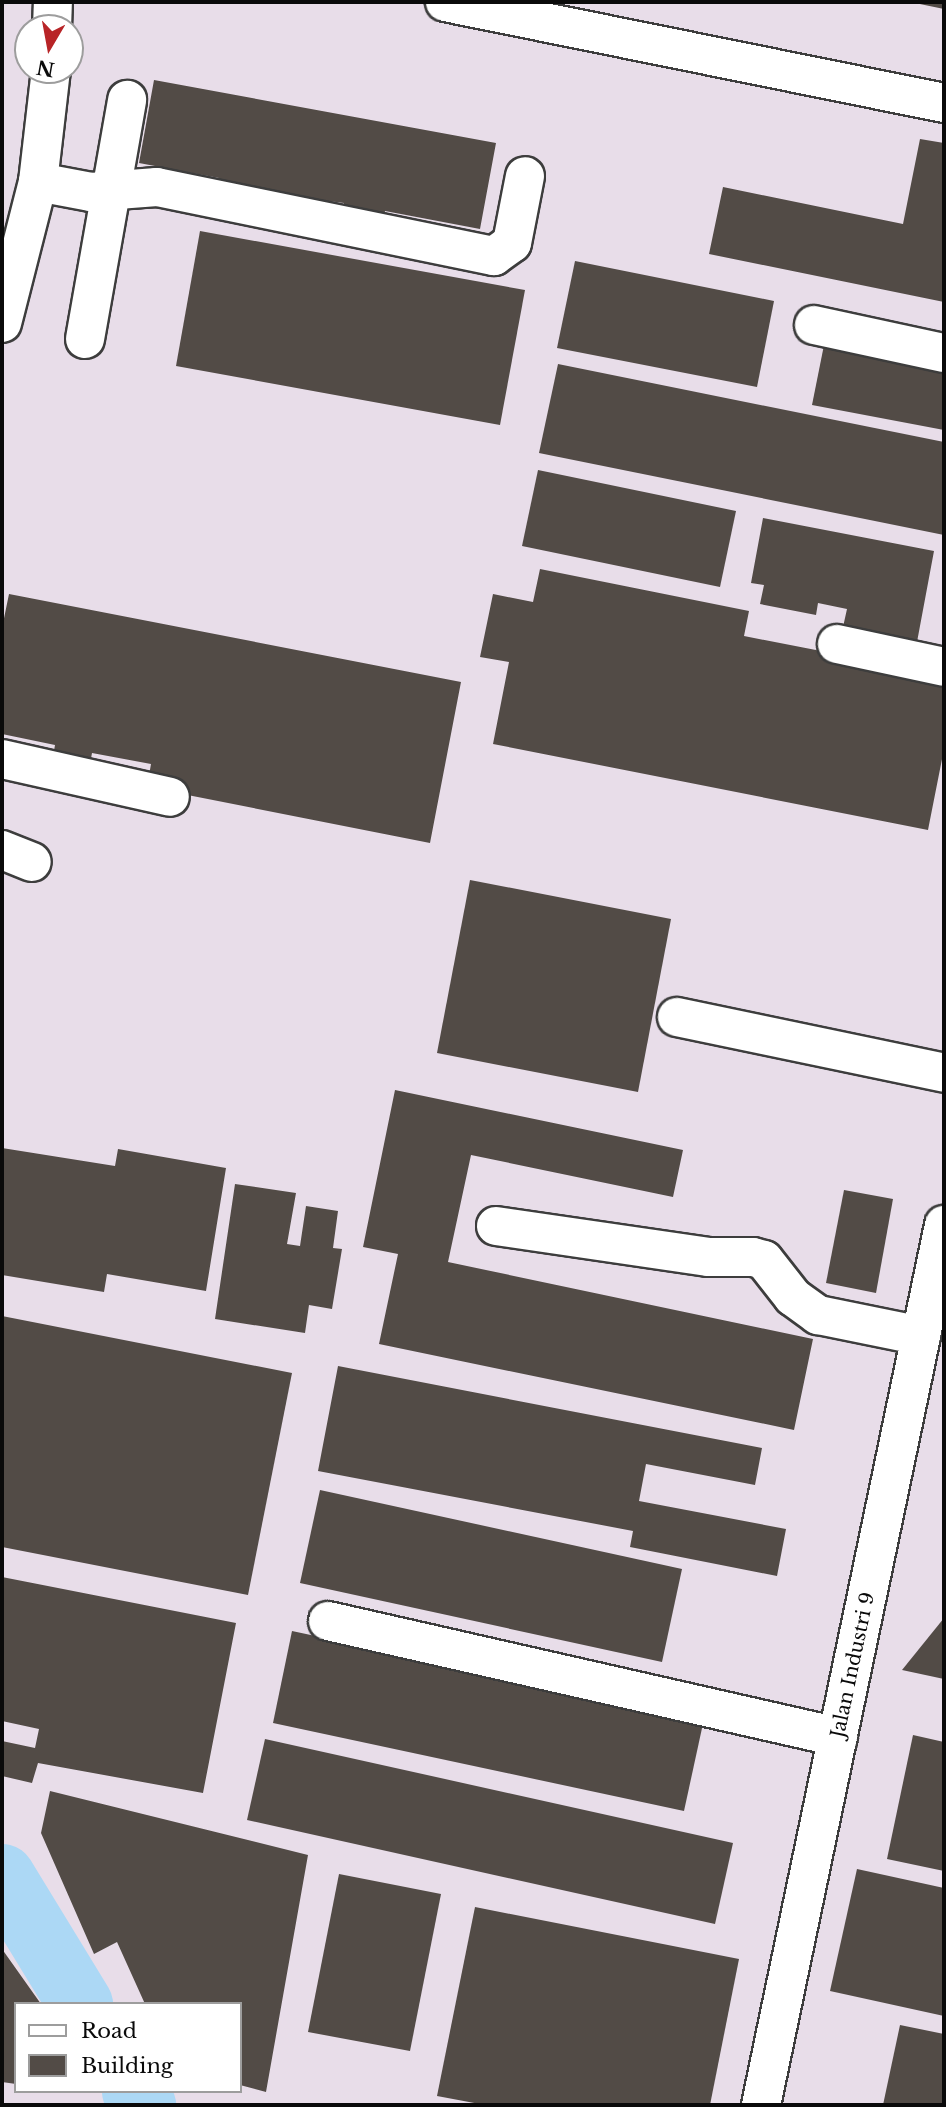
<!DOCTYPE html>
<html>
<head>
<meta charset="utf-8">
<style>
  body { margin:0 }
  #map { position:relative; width:946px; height:2107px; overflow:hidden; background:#fffbe7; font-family:"Libre Baskerville",serif }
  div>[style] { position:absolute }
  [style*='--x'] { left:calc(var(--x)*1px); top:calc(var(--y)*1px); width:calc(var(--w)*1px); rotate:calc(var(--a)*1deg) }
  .industrial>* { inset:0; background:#e8dde9 }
  .river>* { height:65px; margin:-32.5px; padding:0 32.5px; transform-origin:32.5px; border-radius:32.5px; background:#acd8f5 }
  .building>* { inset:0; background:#524b46 }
  .roads { filter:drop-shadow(2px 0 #3d3d3d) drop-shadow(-2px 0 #3d3d3d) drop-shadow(0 2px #3d3d3d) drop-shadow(0 -2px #3d3d3d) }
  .minor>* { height:38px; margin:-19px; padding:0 19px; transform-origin:19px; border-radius:19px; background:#fff }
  span { translate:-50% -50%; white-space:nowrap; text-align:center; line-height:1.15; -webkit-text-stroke:7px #fff; paint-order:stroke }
  .street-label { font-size:19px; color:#0a0a0a }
  .frame { position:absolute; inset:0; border:4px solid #0a0a0a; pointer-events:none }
  .legend { position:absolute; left:14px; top:2002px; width:228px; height:91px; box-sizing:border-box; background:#fff; border:2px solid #9d9d9d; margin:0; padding:9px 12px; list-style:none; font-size:21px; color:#0a0a0a }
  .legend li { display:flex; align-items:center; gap:14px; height:35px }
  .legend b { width:35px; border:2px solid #9d9d9d }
  .north { position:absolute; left:14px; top:14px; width:70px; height:70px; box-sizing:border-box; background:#fff; border:2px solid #9d9d9d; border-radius:50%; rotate:190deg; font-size:19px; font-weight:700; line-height:28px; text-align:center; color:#0a0a0a }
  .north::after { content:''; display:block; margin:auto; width:24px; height:32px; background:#b82427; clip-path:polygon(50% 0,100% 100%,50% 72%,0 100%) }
</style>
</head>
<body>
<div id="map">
  <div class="industrial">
    <i style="clip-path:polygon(evenodd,2px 2px,944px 2px,944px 2105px,2px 2105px,2px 2px,28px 28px,70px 28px,70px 70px,28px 70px,28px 28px,2px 2px,16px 2004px,240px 2004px,240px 2091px,16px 2091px,16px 2004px)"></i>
  </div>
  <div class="river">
    <i style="--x:2;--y:1876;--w:150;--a:58.6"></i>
    <i style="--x:134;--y:2091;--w:17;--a:57"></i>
  </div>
  <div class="building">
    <i style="clip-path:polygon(944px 2px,944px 9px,915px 3px,915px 2px)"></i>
    <i style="clip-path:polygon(154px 80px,496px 143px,480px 229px,385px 211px,383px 221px,342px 213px,344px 203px,217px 187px,219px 178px,139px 163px)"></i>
    <i style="clip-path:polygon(920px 139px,944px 143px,944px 302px,709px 254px,723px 187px,903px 224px)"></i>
    <i style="clip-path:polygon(200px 231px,525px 290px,500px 425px,176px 366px)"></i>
    <i style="clip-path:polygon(575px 261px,774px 301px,757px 387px,557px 348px)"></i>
    <i style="clip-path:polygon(824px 345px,944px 368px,944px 430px,812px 405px)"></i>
    <i style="clip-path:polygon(558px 364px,944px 442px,944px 535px,539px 453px)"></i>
    <i style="clip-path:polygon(538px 470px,736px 511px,720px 587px,522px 546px)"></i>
    <i style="clip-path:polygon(763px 518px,934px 551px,917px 642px,843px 627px,847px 609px,818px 603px,816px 615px,760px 604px,764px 585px,751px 583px)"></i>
    <i style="clip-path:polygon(540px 569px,749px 611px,744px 636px,944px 675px,944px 749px,928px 830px,493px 744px,509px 662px,480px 657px,493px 594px,533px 602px)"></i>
    <i style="clip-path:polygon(9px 594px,461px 682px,430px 843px,147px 787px,151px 764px,92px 753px,88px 775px,51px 768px,55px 745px,2px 734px,2px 628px)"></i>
    <i style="clip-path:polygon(470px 880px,671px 919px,638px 1092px,437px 1053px)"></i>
    <i style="clip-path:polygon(395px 1090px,683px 1150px,673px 1197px,471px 1155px,448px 1262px,813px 1339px,794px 1430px,379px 1344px,398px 1254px,363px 1247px)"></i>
    <i style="clip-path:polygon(2px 1148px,115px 1166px,118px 1149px,226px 1168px,206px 1291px,107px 1274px,104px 1292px,2px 1275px)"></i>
    <i style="clip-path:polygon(235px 1184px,296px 1193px,287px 1244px,300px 1246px,306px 1206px,338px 1211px,333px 1248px,342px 1249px,332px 1309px,309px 1305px,305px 1333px,215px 1319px)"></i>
    <i style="clip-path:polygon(844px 1190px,893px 1199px,876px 1293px,826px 1283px)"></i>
    <i style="clip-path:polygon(2px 1316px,292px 1373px,248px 1595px,2px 1547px)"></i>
    <i style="clip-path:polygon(338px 1366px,762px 1448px,755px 1485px,646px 1464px,639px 1501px,786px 1529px,777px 1576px,630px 1547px,633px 1531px,318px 1471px)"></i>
    <i style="clip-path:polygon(320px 1490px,682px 1569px,662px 1662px,300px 1583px)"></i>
    <i style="clip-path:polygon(2px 1577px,236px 1623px,203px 1793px,38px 1763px,32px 1783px,2px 1776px,2px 1741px,35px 1748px,39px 1729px,2px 1721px)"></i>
    <i style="clip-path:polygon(944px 1618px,944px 1679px,902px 1670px)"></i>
    <i style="clip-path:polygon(292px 1631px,704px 1719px,684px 1811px,273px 1723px)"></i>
    <i style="clip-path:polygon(913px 1735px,944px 1742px,944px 1871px,887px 1859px)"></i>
    <i style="clip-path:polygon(265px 1739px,733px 1843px,715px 1924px,247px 1820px)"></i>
    <i style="clip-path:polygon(50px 1791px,308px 1855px,266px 2092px,240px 2085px,240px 2004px,145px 2004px,117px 1942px,94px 1954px,41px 1833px)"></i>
    <i style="clip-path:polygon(857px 1869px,944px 1888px,944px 2016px,830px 1991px)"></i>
    <i style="clip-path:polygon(339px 1874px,441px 1894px,410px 2051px,308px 2032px)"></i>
    <i style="clip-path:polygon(475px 1907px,739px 1959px,710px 2105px,485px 2105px,437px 2096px)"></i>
    <i style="clip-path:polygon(2px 1949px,41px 2004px,16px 2004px,16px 2084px,2px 2082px)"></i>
    <i style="clip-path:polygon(900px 2025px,944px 2034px,944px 2105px,883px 2105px)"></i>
  </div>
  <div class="roads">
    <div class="minor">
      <i style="--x:445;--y:2;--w:509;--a:11.44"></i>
      <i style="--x:52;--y:28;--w:26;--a:-88"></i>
      <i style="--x:38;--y:182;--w:54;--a:10.7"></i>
      <i style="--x:91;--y:192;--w:66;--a:-4.3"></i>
      <i style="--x:157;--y:187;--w:344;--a:11.6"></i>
      <i style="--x:494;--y:256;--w:22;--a:-36"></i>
      <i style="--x:512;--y:243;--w:68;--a:-79"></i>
      <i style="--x:2;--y:323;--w:146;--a:-75.7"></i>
      <i style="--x:38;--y:182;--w:113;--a:-83.4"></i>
      <i style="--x:814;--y:325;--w:133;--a:12.2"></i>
      <i style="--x:85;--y:339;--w:243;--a:-80"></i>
      <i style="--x:837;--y:644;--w:109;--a:12.1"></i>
      <i style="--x:2;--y:759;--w:172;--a:12.7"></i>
      <i style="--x:2;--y:850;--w:32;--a:22"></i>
      <i style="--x:677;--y:1017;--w:273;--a:11.8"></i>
      <i style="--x:496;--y:1226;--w:214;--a:8.3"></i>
      <i style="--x:708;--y:1257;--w:45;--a:0"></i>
      <i style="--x:753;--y:1257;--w:11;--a:15"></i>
      <i style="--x:764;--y:1260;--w:47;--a:51.9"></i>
      <i style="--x:793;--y:1297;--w:31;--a:36"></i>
      <i style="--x:818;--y:1315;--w:105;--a:11.5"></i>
      <i style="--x:328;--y:1621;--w:523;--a:12.81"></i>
      <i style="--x:761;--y:2105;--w:899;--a:-78.25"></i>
    </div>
  </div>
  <div class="street-label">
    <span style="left:853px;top:1665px;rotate:-78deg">Jalan Industri 9</span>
  </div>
  <div class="frame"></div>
  <ul class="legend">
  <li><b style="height:9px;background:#fff"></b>Road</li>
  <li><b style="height:19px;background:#524b46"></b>Building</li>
  </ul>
  <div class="north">N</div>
</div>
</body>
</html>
